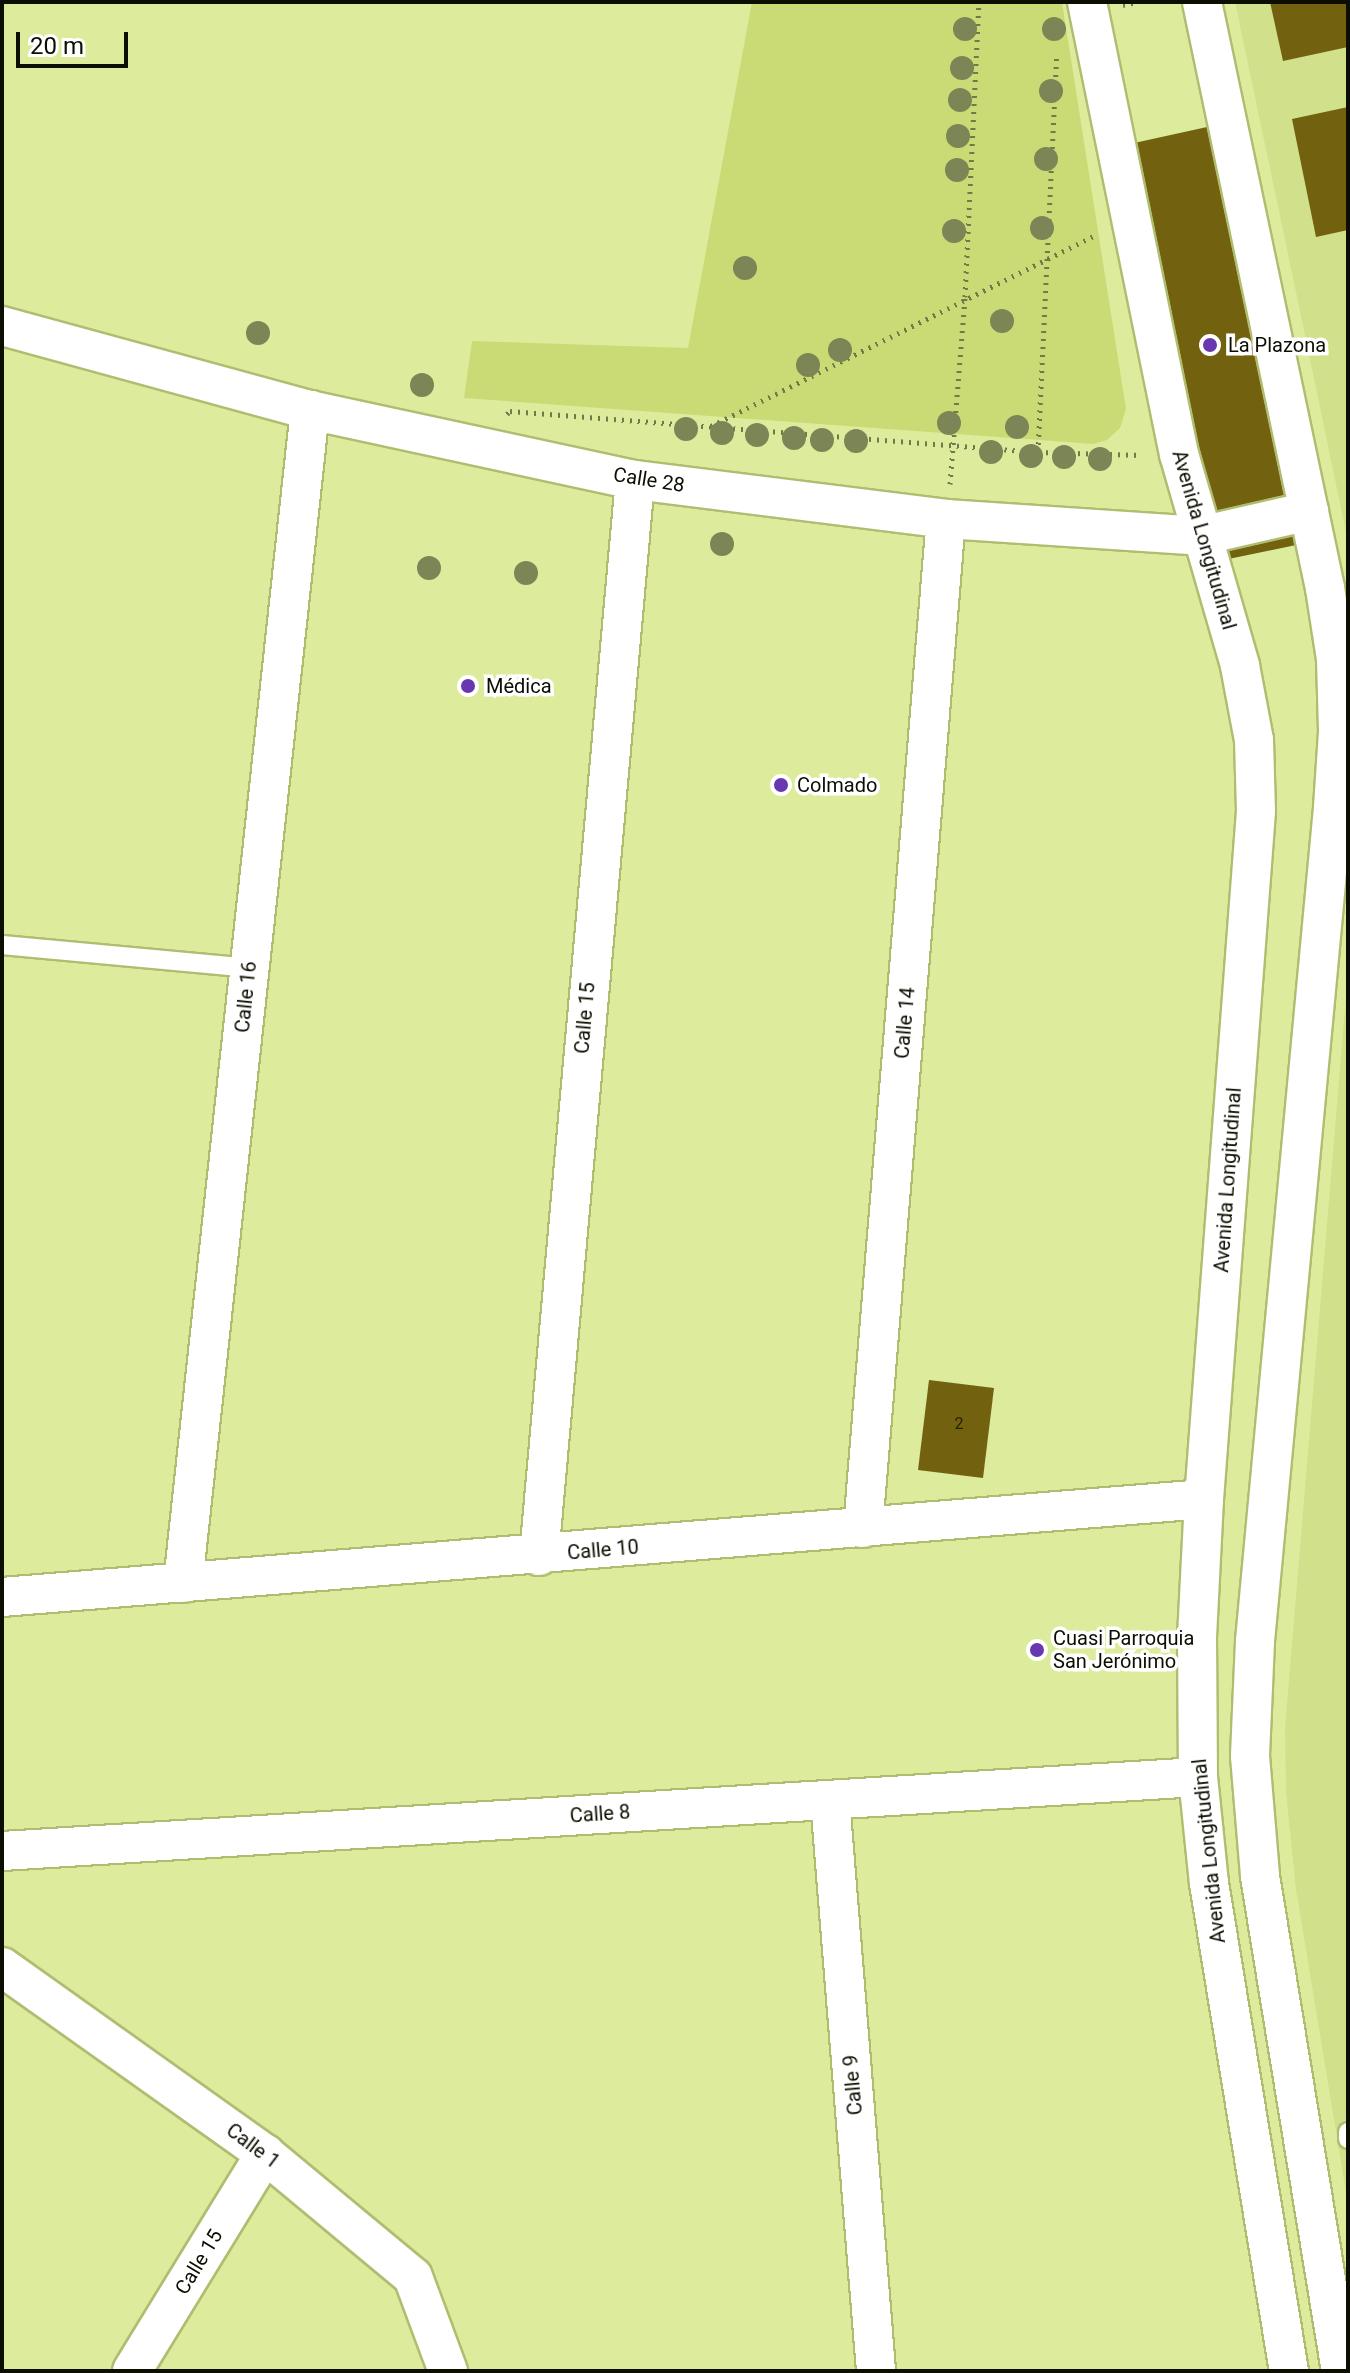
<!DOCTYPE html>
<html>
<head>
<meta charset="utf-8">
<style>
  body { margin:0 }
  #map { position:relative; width:1350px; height:2373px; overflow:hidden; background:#ddeb9d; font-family:Roboto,sans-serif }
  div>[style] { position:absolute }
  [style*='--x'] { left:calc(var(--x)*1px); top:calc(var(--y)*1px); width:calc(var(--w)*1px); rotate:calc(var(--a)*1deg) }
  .built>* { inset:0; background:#d1e08a }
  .green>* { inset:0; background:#cadb75 }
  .building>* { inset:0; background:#72620f }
  .path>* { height:5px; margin-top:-2.5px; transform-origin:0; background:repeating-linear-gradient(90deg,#71794c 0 2px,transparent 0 8px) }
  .roads { filter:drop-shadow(2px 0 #b0bd71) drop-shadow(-2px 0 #b0bd71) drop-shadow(0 2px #b0bd71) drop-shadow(0 -2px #b0bd71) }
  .service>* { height:18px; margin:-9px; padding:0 9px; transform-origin:9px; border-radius:9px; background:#fff }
  .minor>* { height:38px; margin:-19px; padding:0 19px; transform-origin:19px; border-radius:19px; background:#fff }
  .trees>* { width:24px; height:24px; margin:-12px; border-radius:50%; background:#7c8555 }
  .dots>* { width:22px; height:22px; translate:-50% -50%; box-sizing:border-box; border:4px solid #fff; border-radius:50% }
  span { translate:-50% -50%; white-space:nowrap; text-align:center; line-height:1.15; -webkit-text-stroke:7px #fff; paint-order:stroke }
  .number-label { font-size:16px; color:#252304 }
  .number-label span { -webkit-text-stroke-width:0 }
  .poi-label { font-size:20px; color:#0b0e00 }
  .left { translate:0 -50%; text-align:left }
  .street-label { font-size:20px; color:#0b0e00 }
  .frame { position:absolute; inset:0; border:4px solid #0b0e00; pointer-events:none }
  .scale { position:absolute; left:16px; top:32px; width:112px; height:36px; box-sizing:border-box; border:4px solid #0b0e00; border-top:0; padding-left:10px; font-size:24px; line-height:28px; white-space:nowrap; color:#0b0e00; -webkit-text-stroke:6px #fff; paint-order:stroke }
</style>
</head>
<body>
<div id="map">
  <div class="built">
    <i style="clip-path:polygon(1235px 2px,1348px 2px,1348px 542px,1296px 292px)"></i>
    <i style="clip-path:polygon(1348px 973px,1348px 2204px,1296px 1889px,1286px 1792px,1285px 1728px)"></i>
  </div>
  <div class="green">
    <i style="clip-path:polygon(752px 2px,1062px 2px,1126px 409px,1120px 428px,1107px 440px,1093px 444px,464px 398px,472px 341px,688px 348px)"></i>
  </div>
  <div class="building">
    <i style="clip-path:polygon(1270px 2px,1348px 2px,1348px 47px,1283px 61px)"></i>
    <i style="clip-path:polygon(1348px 107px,1348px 230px,1316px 237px,1292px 119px)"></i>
    <i style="clip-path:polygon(1207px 127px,1296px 545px,1214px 562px,1125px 145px)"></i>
    <i style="clip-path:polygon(929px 1380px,994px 1388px,983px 1478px,918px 1470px)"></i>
  </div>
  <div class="path">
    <i style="--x:1123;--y:5;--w:14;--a:-12"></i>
    <i style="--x:507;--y:414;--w:4;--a:-45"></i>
    <i style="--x:510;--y:411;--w:530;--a:4.44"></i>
    <i style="--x:1038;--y:452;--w:104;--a:1.7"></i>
    <i style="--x:711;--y:426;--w:430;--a:-26.4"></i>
    <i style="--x:1038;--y:452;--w:397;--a:-87.3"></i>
    <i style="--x:950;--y:484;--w:188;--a:-85.4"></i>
    <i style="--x:965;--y:297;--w:295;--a:-87.3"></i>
  </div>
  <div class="roads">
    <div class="service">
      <i style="--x:2;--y:945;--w:249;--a:5.3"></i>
      <i style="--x:1348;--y:2132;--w:7;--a:90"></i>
    </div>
    <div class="minor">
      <i style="--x:1087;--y:2;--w:461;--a:78.5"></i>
      <i style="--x:1179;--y:454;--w:221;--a:73.9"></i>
      <i style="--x:1240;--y:666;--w:75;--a:79.3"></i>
      <i style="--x:1254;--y:740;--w:71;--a:88.4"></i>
      <i style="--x:1256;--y:811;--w:690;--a:94.32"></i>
      <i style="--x:1204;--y:1499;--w:137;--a:92.9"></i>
      <i style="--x:1197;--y:1636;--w:141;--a:89.6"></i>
      <i style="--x:1198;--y:1777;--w:107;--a:84.1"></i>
      <i style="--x:1209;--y:1883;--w:495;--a:80.7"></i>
      <i style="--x:1202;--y:2;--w:599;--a:78.15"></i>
      <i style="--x:1325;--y:588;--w:72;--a:81.2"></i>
      <i style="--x:1336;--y:659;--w:73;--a:88.4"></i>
      <i style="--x:1338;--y:732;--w:76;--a:93.8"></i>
      <i style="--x:1333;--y:808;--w:837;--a:95.35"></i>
      <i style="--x:1255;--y:1641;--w:115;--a:92.5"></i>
      <i style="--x:1250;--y:1756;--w:120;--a:85.2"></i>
      <i style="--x:1260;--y:1876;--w:502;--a:80.71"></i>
      <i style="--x:2;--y:326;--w:319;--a:15.3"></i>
      <i style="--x:310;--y:410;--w:332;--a:12.2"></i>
      <i style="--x:635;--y:480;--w:313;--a:7.1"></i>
      <i style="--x:946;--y:519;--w:255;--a:3.8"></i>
      <i style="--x:1200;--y:536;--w:112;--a:-12.9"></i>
      <i style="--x:863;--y:1528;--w:1012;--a:-85.3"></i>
      <i style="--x:539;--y:1556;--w:1080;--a:-84.9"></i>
      <i style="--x:183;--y:1583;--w:1180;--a:-83.82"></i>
      <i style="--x:2;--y:1597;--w:1206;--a:-4.66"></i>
      <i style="--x:830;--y:1800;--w:573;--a:85.39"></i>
      <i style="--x:2;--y:1851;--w:1198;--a:-3.54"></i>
      <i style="--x:2;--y:1967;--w:323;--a:35.4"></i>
      <i style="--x:265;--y:2154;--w:192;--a:39.7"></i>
      <i style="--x:413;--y:2277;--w:100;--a:69.6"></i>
      <i style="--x:132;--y:2371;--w:255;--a:-58.5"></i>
    </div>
  </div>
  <div class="trees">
    <i style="left:965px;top:29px"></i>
    <i style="left:1054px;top:29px"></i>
    <i style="left:962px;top:68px"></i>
    <i style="left:1051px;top:91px"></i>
    <i style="left:960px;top:100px"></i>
    <i style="left:958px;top:136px"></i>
    <i style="left:1046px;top:159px"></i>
    <i style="left:957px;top:170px"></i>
    <i style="left:1042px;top:228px"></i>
    <i style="left:954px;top:231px"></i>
    <i style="left:745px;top:268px"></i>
    <i style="left:1002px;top:321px"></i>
    <i style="left:258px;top:333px"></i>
    <i style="left:840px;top:350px"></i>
    <i style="left:808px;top:365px"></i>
    <i style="left:422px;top:385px"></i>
    <i style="left:949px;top:423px"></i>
    <i style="left:1017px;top:427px"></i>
    <i style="left:686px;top:429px"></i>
    <i style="left:722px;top:433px"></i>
    <i style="left:757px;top:435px"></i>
    <i style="left:794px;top:438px"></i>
    <i style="left:822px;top:440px"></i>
    <i style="left:856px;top:441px"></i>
    <i style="left:991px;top:452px"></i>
    <i style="left:1031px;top:456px"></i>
    <i style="left:1064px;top:457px"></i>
    <i style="left:1100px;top:459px"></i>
    <i style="left:722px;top:544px"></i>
    <i style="left:429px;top:568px"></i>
    <i style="left:526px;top:573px"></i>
  </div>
  <div class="dots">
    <i style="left:1210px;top:345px;background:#6738b0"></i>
    <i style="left:468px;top:686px;background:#6738b0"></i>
    <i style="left:781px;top:785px;background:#6738b0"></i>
    <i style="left:1037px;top:1650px;background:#6738b0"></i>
  </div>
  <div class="number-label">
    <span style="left:959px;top:1424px">2</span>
  </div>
  <div class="poi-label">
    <span class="left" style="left:1228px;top:345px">La Plazona</span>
    <span class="left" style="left:486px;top:686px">Médica</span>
    <span class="left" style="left:797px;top:785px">Colmado</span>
    <span class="left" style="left:1053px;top:1650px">Cuasi Parroquia<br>San Jerónimo</span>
  </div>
  <div class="street-label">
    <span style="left:649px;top:480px;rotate:9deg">Calle 28</span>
    <span style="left:1204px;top:540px;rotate:74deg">Avenida Longitudinal</span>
    <span style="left:246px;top:997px;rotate:-84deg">Calle 16</span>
    <span style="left:585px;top:1018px;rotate:-85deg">Calle 15</span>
    <span style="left:905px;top:1023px;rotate:-85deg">Calle 14</span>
    <span style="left:1228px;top:1180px;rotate:-86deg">Avenida Longitudinal</span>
    <span style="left:603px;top:1550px;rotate:-5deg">Calle 10</span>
    <span style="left:600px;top:1814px;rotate:-4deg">Calle 8</span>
    <span style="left:1209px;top:1851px;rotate:-96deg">Avenida Longitudinal</span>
    <span style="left:853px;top:2085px;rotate:-95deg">Calle 9</span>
    <span style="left:253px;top:2146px;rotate:37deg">Calle 1</span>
    <span style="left:199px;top:2262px;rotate:-59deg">Calle 15</span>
  </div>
  <div class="frame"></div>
  <div class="scale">20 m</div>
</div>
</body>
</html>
